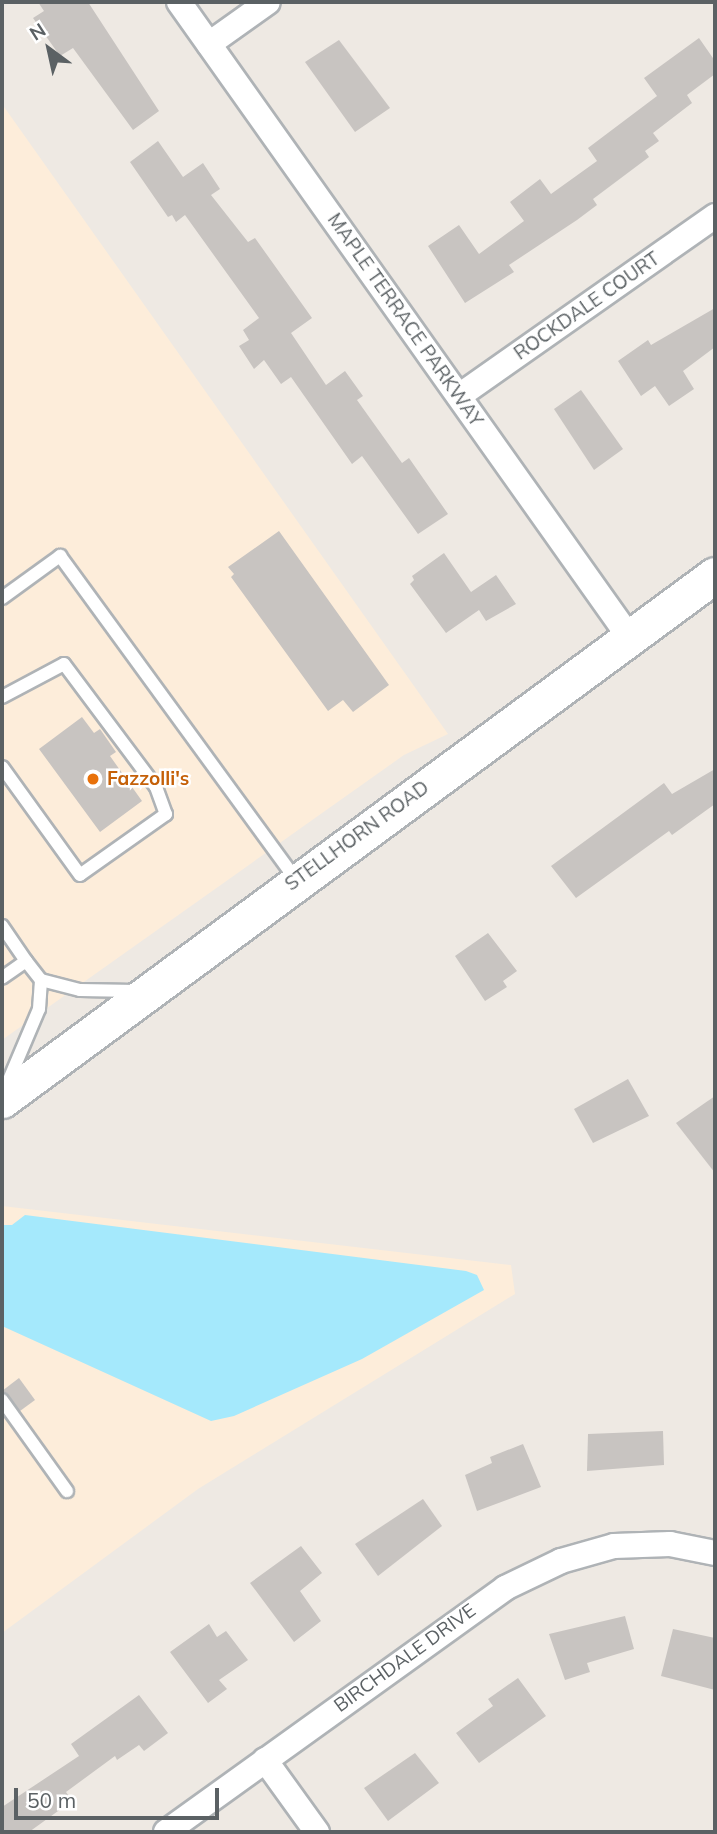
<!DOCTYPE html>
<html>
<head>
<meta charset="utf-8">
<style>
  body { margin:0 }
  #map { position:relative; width:717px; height:1834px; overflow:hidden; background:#eee9e3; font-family:Mulish,sans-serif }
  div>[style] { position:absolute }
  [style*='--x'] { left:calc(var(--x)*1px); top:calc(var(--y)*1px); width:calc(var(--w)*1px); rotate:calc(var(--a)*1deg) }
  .commercial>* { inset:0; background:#fdedda }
  .water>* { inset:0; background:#a5e9fc }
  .building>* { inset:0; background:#c8c4c1 }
  .roads { filter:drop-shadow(2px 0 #afb3b6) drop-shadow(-2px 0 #afb3b6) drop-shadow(0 2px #afb3b6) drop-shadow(0 -2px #afb3b6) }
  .lane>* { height:12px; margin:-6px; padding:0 6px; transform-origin:6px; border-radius:6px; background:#fff }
  .street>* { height:24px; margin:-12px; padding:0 12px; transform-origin:12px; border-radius:12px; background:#fff }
  .secondary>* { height:35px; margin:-17.5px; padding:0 17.5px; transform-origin:17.5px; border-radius:17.5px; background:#fff }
  .dots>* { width:19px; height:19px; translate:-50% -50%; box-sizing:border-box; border:4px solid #fff; border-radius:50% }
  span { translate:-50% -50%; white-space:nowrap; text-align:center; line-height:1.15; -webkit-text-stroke:5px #fff; paint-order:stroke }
  .street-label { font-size:19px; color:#5b6164 }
  .food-label { font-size:19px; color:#c56008; font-weight:700 }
  .left { translate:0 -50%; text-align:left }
  .frame { position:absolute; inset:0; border:4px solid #5b6164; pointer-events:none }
  .north { position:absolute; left:14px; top:14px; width:70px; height:70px; -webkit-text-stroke:5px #fff; paint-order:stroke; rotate:327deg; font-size:19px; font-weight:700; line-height:28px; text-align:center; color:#5b6164 }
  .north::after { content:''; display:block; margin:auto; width:24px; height:32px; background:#5b6164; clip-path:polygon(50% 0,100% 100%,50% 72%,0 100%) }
  .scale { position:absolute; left:14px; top:1788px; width:205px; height:32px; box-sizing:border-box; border:4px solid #5b6164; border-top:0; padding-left:9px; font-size:21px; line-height:24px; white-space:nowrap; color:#5b6164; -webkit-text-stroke:5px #fff; paint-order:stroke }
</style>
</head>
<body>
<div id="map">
  <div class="commercial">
    <i style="clip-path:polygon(2px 104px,448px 734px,404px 755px,2px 1040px)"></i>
    <i style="clip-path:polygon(2px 1206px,511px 1265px,515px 1294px,198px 1489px,2px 1633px)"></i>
  </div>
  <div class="water">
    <i style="clip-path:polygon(25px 1215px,466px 1271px,477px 1275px,484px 1290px,362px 1359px,234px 1416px,211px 1421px,2px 1326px,2px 1225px,12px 1225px)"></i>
  </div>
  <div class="building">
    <i style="clip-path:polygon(38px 2px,88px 2px,159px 111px,133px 130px,73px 48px,60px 56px,33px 18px,44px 11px)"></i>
    <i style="clip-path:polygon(699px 38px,715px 61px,715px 74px,687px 95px,692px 103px,653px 133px,659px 141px,645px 151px,649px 157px,593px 199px,597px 205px,577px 220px,509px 265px,514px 272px,465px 303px,428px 246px,459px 225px,479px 254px,524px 221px,510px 202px,540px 179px,551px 194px,597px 161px,588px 148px,657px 96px,644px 78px)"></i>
    <i style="clip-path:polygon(339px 40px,390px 108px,355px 132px,305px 62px)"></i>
    <i style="clip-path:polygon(158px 141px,183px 177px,203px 163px,220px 189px,211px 195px,248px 242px,255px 238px,312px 318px,291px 333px,326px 385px,345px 371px,363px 396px,357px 400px,402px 463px,409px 458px,448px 514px,418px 534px,362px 456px,352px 464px,291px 377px,281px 384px,264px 360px,254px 369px,239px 346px,249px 340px,243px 330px,259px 318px,185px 215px,176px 222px,172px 215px,168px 217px,130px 162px)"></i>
    <i style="clip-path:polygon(715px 308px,715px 347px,683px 371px,694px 389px,669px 406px,655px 386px,641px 396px,618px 361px,648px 340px,651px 345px)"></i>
    <i style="clip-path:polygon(581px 390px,623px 449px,594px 470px,554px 409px)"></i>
    <i style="clip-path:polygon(279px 531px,389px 685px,353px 712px,343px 700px,328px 711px,231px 577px,234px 574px,228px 567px)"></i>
    <i style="clip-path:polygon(444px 553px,471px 592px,496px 575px,516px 604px,486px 621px,479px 610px,446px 633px,410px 584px,414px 580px,412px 576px)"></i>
    <i style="clip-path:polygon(82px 717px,94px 733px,100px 729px,116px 752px,110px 756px,142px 801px,100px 832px,39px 749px)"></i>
    <i style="clip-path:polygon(715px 769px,715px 804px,672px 835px,669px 831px,576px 898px,551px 866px,664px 783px,672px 794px)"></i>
    <i style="clip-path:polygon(488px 933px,517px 971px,503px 981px,507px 987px,485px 1001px,455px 956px)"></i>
    <i style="clip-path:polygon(628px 1079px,649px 1116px,593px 1143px,574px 1109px)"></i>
    <i style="clip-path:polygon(715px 1096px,715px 1173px,676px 1123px)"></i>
    <i style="clip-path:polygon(19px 1378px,35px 1400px,20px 1411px,2px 1391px)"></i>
    <i style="clip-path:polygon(663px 1431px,664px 1465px,587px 1471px,588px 1434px)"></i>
    <i style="clip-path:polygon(523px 1444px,541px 1487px,477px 1511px,465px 1475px,492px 1463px,490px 1457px)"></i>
    <i style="clip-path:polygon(423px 1499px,442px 1526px,378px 1576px,355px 1544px)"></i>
    <i style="clip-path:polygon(301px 1546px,322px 1573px,300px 1591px,321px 1621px,294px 1642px,250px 1583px)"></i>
    <i style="clip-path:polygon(625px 1616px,634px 1649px,587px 1663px,590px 1672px,565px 1680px,549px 1634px)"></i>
    <i style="clip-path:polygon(209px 1624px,217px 1637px,226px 1631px,248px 1660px,219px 1680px,227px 1689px,208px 1703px,170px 1652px)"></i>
    <i style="clip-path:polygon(673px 1629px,715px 1638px,715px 1690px,661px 1676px)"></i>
    <i style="clip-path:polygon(518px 1678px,546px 1716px,479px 1763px,456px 1733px,493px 1706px,488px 1699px)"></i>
    <i style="clip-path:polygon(139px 1695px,168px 1733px,144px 1751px,139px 1745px,117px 1760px,115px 1756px,66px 1792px,72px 1801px,29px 1832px,2px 1832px,2px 1807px,79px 1756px,71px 1744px)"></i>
    <i style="clip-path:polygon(415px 1753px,439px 1783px,388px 1821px,364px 1788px)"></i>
  </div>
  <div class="roads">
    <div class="lane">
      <i style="--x:2;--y:598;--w:72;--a:-35.9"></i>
      <i style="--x:60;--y:556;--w:401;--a:53.9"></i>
      <i style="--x:2;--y:697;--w:70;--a:-28"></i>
      <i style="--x:64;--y:664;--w:154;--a:53.2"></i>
      <i style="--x:156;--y:787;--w:29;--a:70"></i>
      <i style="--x:166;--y:814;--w:105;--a:144.7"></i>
      <i style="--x:80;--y:875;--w:133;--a:-125.8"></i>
      <i style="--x:2;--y:926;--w:42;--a:55.6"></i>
      <i style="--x:26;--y:961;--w:29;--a:145"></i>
      <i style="--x:26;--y:961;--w:24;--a:52"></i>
      <i style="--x:41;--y:980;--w:40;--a:14.4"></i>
      <i style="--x:80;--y:990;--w:56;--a:1"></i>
      <i style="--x:8;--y:1082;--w:79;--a:-67"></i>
      <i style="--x:39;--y:1009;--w:29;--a:-86"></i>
      <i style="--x:2;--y:1400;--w:112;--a:54.5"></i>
    </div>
    <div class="street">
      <i style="--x:179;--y:2;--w:780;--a:54.66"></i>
      <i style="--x:209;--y:44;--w:72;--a:-35.4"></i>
      <i style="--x:459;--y:396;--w:313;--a:-35.1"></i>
      <i style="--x:265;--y:1760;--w:89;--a:54.2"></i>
      <i style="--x:166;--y:1832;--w:418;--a:-35.7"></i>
      <i style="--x:505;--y:1588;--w:62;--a:-25.7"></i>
      <i style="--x:561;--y:1561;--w:55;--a:-15.8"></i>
      <i style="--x:614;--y:1546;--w:56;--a:-2"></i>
      <i style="--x:670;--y:1544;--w:46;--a:11.3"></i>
    </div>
    <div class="secondary">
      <i style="--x:2;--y:1100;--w:885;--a:-36.37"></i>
    </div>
  </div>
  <div class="dots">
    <i style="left:93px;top:779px;background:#e8710a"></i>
  </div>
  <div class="street-label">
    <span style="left:587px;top:306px;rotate:-35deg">ROCKDALE COURT</span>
    <span style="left:405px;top:320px;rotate:55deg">MAPLE TERRACE PARKWAY</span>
    <span style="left:357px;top:836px;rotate:-36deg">STELLHORN ROAD</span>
    <span style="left:405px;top:1658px;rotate:-36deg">BIRCHDALE DRIVE</span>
  </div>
  <div class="food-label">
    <span class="left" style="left:107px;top:779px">Fazzolli's</span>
  </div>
  <div class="frame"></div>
  <div class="north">N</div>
  <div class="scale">50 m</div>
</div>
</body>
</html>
